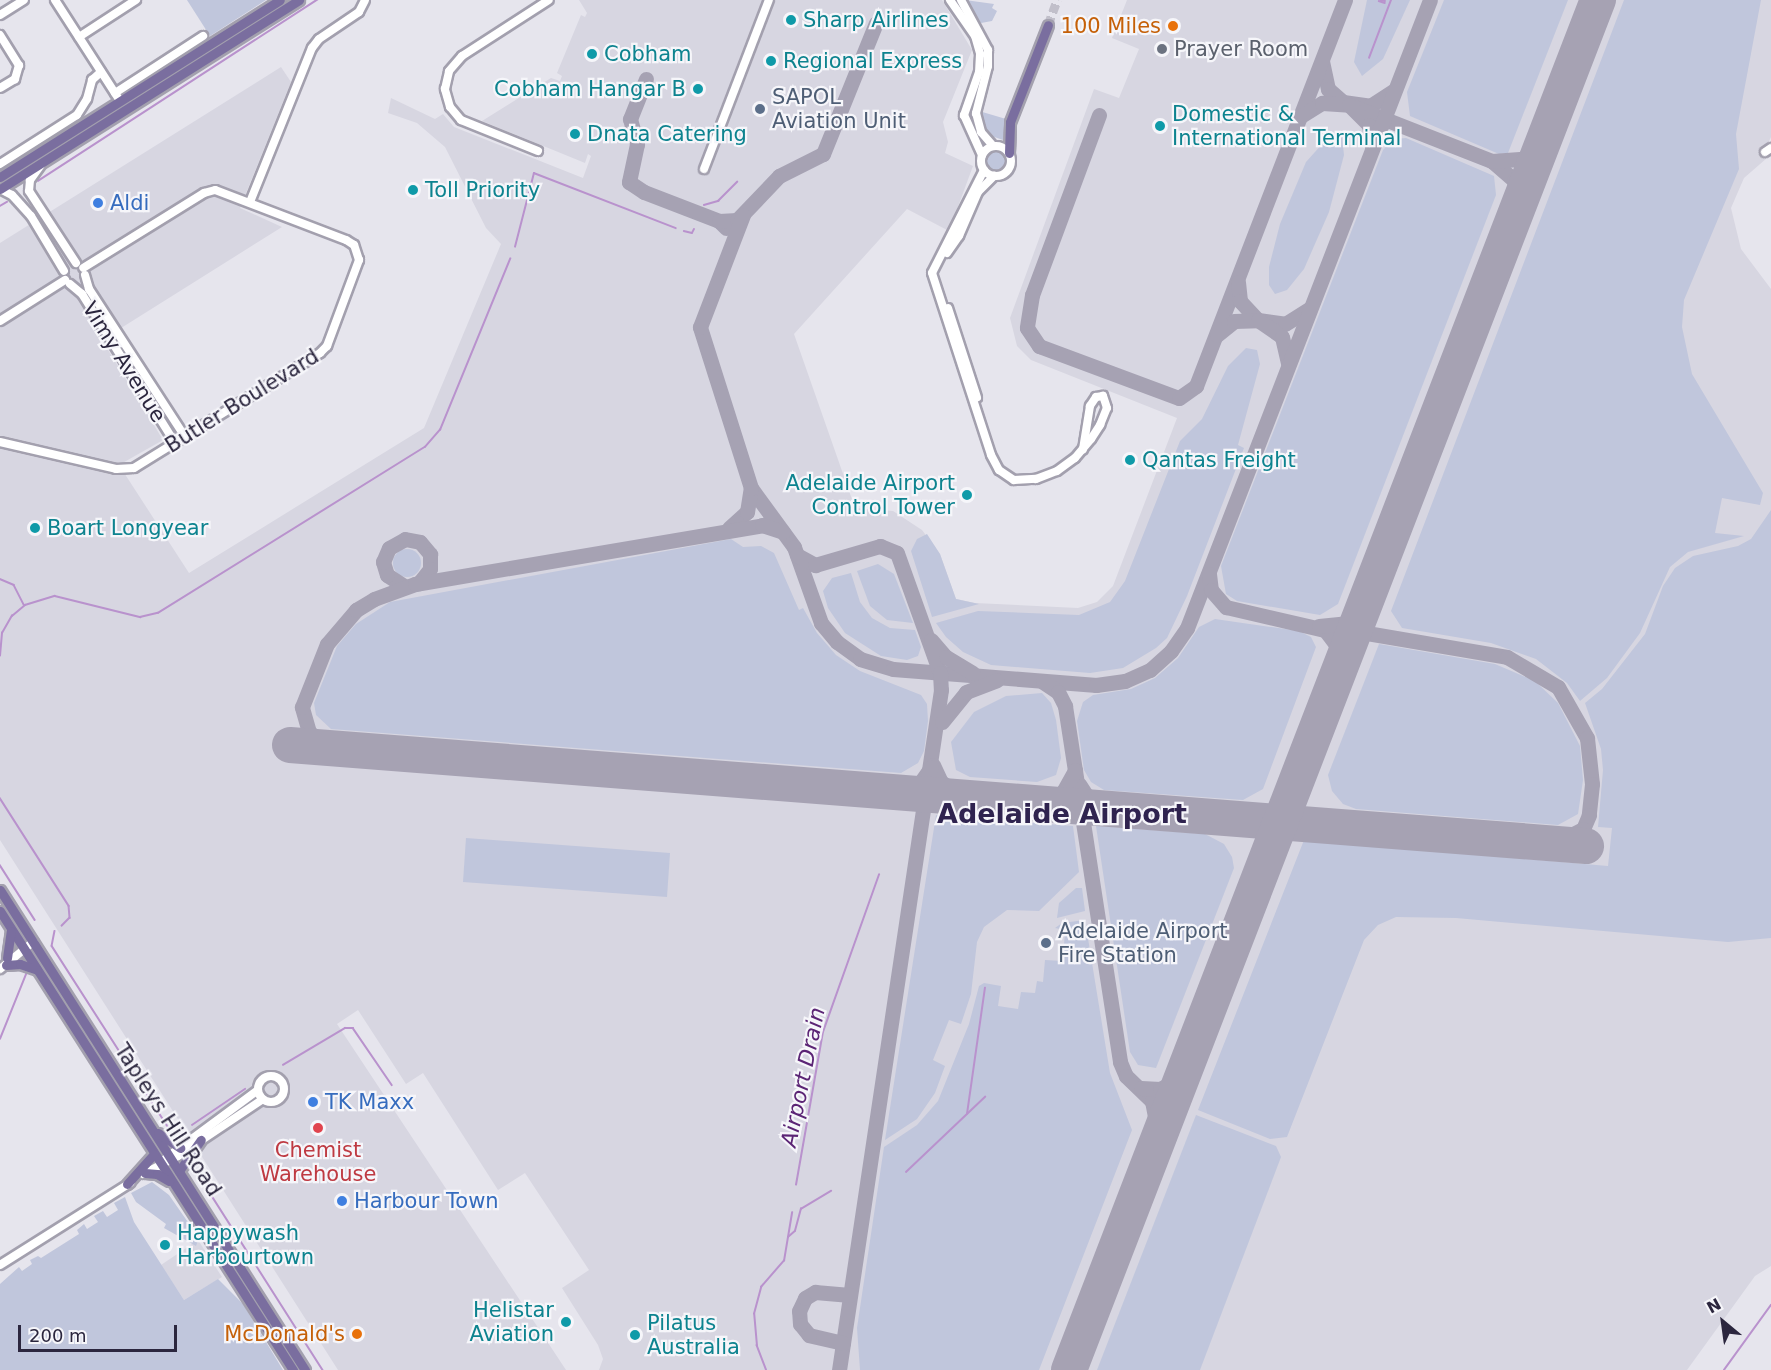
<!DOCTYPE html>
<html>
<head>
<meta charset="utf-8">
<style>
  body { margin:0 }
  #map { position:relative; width:1771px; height:1370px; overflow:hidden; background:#e6e5ed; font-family:"DejaVu Sans",sans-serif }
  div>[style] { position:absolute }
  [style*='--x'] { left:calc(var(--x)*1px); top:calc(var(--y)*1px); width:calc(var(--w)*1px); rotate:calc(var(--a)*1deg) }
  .built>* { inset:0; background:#d7d6e1 }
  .green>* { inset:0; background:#c0c6dc }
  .round { border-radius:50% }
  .stream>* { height:1.5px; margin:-0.75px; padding:0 0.75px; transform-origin:0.75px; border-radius:0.75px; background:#b992cd }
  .taxiway>* { height:15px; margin:-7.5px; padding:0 7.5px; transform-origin:7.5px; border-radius:7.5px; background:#a6a2b3 }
  .runway>* { height:36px; margin:-18px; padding:0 18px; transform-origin:18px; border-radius:18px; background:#a6a2b3 }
  .major-tunnel>* { height:9px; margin-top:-4.5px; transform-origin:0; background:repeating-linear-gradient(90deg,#c1bfca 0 9px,transparent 0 13.5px) }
  .roads { filter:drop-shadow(2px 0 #a3a0ae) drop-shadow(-2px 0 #a3a0ae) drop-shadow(0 2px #a3a0ae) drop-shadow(0 -2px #a3a0ae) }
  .minor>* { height:8px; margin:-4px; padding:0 4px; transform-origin:4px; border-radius:4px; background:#fff }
  .minor>.ring { margin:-4px; padding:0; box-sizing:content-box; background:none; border:8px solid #fff; border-radius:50% }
  .major>* { height:9px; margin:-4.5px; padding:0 4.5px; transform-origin:4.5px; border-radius:4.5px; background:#7a6e9f }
  .dots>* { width:16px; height:16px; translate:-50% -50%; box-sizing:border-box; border:3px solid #f6f6fa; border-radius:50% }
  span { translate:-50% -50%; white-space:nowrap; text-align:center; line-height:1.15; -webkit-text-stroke:4.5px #f6f6fa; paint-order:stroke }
  .culture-label { font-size:21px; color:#0d838f }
  .left { translate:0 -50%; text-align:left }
  .right { translate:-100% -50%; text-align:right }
  .food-label { font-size:21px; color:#c56008 }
  .worship-label { font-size:21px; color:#5b616d }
  .service-label { font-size:21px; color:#4e5e75 }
  .shop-label { font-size:21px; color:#366cbe }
  .street-label { font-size:21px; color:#2b263e }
  .health-label { font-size:21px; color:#be3a42 }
  .water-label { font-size:22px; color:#5b2475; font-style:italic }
  .district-label { font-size:27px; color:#2f234f; font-weight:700 }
  .north { position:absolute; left:1693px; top:1292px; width:60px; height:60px; -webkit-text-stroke:4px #f6f6fa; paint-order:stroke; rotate:331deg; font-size:16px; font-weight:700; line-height:24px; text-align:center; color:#2b263e }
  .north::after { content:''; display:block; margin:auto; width:21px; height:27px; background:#2b263e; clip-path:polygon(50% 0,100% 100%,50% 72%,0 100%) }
  .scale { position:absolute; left:18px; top:1325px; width:159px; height:27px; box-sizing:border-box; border:3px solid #2b263e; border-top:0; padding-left:8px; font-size:18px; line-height:21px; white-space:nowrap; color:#2b263e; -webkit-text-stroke:4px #f6f6fa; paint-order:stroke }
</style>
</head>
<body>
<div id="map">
  <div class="built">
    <i style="clip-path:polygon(579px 0,942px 0,972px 50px,943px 122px,948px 142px,945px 153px,973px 166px,949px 231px,907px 209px,794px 334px,855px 508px,893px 511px,922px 530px,940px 554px,956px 599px,975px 603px,1078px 608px,1097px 602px,1113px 586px,1177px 418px,1031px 360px,1017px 346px,1010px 318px,1094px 89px,1119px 98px,1139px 49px,1112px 38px,1127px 0,1771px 0,1771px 137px,1764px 152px,1767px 158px,1744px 178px,1731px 208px,1741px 249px,1771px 289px,1771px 1266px,1755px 1276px,1687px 1370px,599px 1370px,603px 1359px,598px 1345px,562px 1288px,589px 1270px,525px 1173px,498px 1190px,423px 1073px,406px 1084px,358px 1010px,337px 1024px,566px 1370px,338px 1370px,0 840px,0 243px,281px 67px,291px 82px,240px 208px,282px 227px,102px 340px,163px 440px,119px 465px,189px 573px,424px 428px,501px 244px,486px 228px,445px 147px,417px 123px,388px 113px,391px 98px,435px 119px,443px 114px,454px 127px,583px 178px,591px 156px,588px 154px,585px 163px,482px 121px,551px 78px,560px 81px,562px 76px,557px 73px,581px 15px,585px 17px,587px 13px)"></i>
    <i style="clip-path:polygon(198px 1240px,222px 1277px,184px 1300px,161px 1265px)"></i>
  </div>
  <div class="green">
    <i style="clip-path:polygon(187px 0,266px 0,210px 36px)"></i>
    <i style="clip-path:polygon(965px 0,994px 4px,992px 8px,997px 11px,992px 21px,981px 23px)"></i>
    <i style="clip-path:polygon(1367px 0,1410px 0,1383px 59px,1362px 76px,1354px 62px)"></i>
    <i style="clip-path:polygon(1444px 0,1568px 0,1508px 153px,1499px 154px,1410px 116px,1407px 92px)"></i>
    <i style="clip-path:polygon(1624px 0,1761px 0,1736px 134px,1739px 169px,1684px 300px,1682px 327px,1692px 374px,1763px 493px,1760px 505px,1722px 498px,1715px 533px,1744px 536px,1688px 552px,1670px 567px,1640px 633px,1607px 678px,1580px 701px,1567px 683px,1536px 659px,1491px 643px,1402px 628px,1391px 611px)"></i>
    <i style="clip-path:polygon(979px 111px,1006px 119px,1003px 140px,986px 134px)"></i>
    <i style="clip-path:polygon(1332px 133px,1342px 137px,1344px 155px,1329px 212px,1304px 269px,1287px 290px,1275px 294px,1269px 285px,1269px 267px,1280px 224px,1306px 162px)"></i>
    <i style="clip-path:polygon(1406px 138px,1494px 176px,1496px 195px,1338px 604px,1320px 615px,1237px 601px,1226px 594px,1221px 566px,1383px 150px,1394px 139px)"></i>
    <i class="round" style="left:985px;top:149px;width:24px;height:24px"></i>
    <i style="clip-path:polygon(1246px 348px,1257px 350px,1260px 364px,1238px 445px,1244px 448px,1187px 596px,1167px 638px,1156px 648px,1123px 668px,1090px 673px,991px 665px,963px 652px,946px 637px,936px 623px,978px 611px,1079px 615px,1110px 602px,1125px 581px,1180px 441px,1202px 419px,1228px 366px)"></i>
    <i style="clip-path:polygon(1771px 510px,1771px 938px,1728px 942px,1456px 918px,1396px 917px,1378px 925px,1364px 940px,1287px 1137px,1270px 1139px,1198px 1110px,1304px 840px,1608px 866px,1612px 828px,1598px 827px,1603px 770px,1601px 749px,1585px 703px,1602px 689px,1645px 634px,1663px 586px,1675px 568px,1693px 556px,1738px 546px,1751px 539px)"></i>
    <i style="clip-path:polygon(927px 534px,940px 554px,956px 599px,979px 604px,932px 617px,911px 551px,917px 539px)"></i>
    <i style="clip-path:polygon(731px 539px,743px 547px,761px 546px,774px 553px,799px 610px,803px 608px,817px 633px,836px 655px,860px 671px,921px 695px,927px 704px,928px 721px,924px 751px,918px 763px,901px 773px,331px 729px,316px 715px,314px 703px,337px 646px,356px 624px,390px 602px)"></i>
    <i class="round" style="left:393px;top:549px;width:28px;height:28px"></i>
    <i style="clip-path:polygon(878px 564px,894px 574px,913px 623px,887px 620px,870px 606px,857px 571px)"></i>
    <i style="clip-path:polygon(851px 573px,860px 602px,872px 618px,890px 628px,915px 630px,921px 647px,918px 656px,907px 660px,881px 656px,845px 633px,828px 608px,823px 591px,832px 578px)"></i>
    <i style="clip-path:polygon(1215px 619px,1299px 631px,1311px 637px,1316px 647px,1263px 789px,1243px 800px,1104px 790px,1091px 782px,1084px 770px,1077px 721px,1083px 702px,1093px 695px,1131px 689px,1155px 678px,1178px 658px,1199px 627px)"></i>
    <i style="clip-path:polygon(1379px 644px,1495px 664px,1535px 681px,1558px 703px,1580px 746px,1583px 780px,1578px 814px,1558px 825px,1356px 809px,1343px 804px,1332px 791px,1328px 775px)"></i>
    <i style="clip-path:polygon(1042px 693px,1051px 703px,1056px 720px,1061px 758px,1056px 775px,1037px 782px,970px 777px,956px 770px,951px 742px,974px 712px,1006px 696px)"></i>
    <i style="clip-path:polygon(936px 815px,1073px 826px,1079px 872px,1039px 911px,1007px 910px,984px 927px,977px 942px,971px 994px,961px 1024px,949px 1020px,933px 1060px,945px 1066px,935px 1093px,917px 1119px,885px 1140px)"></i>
    <i style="clip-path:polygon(1096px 826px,1205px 834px,1224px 844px,1232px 857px,1234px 868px,1156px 1068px,1138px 1065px,1130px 1052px)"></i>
    <i style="clip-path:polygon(466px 838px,670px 853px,667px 897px,463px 882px)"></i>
    <i style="clip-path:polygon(1076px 888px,1082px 888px,1085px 911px,1057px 918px,1059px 903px)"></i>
    <i style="clip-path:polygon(1085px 920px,1110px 1073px,1132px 1130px,1039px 1370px,860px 1370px,857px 1328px,884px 1147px,917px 1125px,938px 1101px,969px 1024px,979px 986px,984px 983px,1001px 986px,998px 1006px,1018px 1009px,1021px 992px,1035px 993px,1037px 981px,1043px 982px,1045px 960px,1063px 961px,1065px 930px,1055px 928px,1062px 923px)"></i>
    <i style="clip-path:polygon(1196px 1115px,1276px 1146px,1281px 1157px,1200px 1370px,1097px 1370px)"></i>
    <i style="clip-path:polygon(152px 1182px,169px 1195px,199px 1238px,196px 1246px,164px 1228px,166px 1224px,136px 1202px,131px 1193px)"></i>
    <i style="clip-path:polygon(125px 1197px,134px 1222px,184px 1300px,218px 1279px,243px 1304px,283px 1370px,0 1370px,0 1284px,19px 1267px,22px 1271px,32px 1264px,30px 1260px,38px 1256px,41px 1258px,79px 1234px,77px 1230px,84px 1224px,87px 1229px,98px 1222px,94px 1216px,103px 1211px,107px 1217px,118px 1210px,114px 1203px)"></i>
  </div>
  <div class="stream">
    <i style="--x:1381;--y:0;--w:4;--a:14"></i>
    <i style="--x:1379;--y:1;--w:6;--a:18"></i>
    <i style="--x:1369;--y:58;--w:62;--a:-69.2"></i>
    <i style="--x:38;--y:181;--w:333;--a:-33"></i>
    <i style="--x:704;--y:205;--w:15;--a:-16"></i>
    <i style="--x:718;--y:201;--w:27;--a:-45"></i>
    <i style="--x:0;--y:206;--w:8;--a:-30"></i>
    <i style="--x:684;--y:231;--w:8;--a:14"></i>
    <i style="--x:692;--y:233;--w:4;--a:-63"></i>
    <i style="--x:515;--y:247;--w:76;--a:-75.6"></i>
    <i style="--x:534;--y:173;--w:152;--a:21.2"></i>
    <i style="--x:0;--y:579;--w:15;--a:23"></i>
    <i style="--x:14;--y:585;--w:22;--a:63"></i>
    <i style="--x:0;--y:656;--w:23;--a:-85"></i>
    <i style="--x:2;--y:633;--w:20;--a:-60"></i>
    <i style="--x:12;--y:616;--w:17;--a:-40"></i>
    <i style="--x:25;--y:605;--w:31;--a:-17"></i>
    <i style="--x:55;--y:596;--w:88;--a:13.9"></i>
    <i style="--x:140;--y:617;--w:18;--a:-13"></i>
    <i style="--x:158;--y:613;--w:314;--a:-31.9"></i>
    <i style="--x:425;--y:447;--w:23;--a:-49"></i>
    <i style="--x:440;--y:430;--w:185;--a:-67.7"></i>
    <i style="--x:0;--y:798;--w:128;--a:57.4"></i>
    <i style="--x:69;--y:906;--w:12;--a:85"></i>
    <i style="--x:70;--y:918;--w:11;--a:135"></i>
    <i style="--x:0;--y:865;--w:65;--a:57.5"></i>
    <i style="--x:55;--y:931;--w:15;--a:101"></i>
    <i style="--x:52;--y:946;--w:226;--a:57.3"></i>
    <i style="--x:0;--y:1039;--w:72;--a:-68.1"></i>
    <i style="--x:283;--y:1065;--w:72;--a:-30.8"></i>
    <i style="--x:345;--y:1028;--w:8;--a:0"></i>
    <i style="--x:353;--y:1028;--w:69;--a:55.6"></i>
    <i style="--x:967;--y:1114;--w:127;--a:-81.9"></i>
    <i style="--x:192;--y:1125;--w:64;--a:-34.2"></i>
    <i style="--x:191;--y:1163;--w:246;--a:57.5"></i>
    <i style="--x:906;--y:1172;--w:109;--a:-43.5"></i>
    <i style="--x:796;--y:1185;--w:155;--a:-80"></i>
    <i style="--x:823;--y:1032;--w:167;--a:-70.4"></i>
    <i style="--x:788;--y:1237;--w:9;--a:-41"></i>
    <i style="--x:795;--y:1231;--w:23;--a:-75"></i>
    <i style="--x:801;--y:1209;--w:35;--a:-31"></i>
    <i style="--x:766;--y:1370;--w:26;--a:-111"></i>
    <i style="--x:757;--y:1346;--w:32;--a:-95"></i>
    <i style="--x:754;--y:1314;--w:28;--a:-75"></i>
    <i style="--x:761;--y:1287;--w:35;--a:-49"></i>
    <i style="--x:784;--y:1261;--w:49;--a:-80.5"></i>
    <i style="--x:1724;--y:1370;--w:80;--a:-54.1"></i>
  </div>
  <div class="taxiway">
    <i style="--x:1588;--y:27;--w:27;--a:-86"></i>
    <i style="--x:1322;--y:61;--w:29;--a:78"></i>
    <i style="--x:1328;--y:89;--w:20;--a:41"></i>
    <i style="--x:1343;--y:102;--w:27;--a:8"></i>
    <i style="--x:1370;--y:106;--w:27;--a:-33"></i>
    <i style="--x:646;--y:79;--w:43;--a:111.8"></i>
    <i style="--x:630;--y:119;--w:26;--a:74"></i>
    <i style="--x:637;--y:144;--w:39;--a:102"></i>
    <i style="--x:629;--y:182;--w:18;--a:34"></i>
    <i style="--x:644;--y:192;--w:80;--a:21.1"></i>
    <i style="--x:719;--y:221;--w:10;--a:45"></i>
    <i style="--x:1349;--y:105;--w:154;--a:21.4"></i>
    <i style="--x:1492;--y:161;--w:29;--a:41"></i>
    <i style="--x:1514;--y:180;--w:26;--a:79"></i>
    <i style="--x:1099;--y:115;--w:192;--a:110.4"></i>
    <i style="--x:1032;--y:295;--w:33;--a:99"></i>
    <i style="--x:1027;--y:328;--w:22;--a:56"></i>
    <i style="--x:1039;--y:346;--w:149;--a:20.4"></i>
    <i style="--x:1179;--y:398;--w:21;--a:-35"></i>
    <i style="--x:1196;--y:386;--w:414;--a:-68.9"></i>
    <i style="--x:1301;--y:116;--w:25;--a:-32"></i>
    <i style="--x:1322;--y:103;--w:27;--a:4"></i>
    <i style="--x:1349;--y:105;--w:28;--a:45"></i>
    <i style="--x:1369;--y:125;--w:22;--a:82"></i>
    <i style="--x:1492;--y:161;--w:31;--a:-4"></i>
    <i style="--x:1523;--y:159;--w:25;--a:-37"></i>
    <i style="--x:719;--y:221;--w:18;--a:-3"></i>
    <i style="--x:737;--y:220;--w:61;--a:-46.3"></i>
    <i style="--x:779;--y:176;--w:49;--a:-26.6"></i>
    <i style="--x:823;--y:154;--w:141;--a:-68"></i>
    <i style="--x:1238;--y:282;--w:19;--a:84"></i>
    <i style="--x:1240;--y:301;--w:26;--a:47"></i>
    <i style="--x:1258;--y:320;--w:27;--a:8"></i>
    <i style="--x:1285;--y:324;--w:28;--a:-32"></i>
    <i style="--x:1217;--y:335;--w:22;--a:-39"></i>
    <i style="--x:1234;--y:321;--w:24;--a:-2"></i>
    <i style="--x:1258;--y:320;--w:29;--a:35"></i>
    <i style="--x:1282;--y:337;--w:28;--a:77"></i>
    <i style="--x:751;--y:488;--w:73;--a:53.9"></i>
    <i style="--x:794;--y:547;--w:81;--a:70.4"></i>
    <i style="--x:821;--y:623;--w:25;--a:50"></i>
    <i style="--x:837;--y:642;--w:29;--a:36"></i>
    <i style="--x:860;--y:659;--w:34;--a:17"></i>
    <i style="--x:893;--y:669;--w:204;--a:4.5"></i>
    <i style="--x:1096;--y:685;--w:29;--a:-8"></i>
    <i style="--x:1125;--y:681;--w:27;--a:-24"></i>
    <i style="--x:1150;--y:670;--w:28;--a:-42"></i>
    <i style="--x:1171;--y:651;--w:28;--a:-55"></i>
    <i style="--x:1187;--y:628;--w:673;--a:-68.85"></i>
    <i style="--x:729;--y:528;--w:24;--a:-42"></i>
    <i style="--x:747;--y:512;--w:24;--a:-81"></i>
    <i style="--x:751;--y:488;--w:169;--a:-107.6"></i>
    <i style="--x:700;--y:327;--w:120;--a:-69"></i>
    <i style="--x:797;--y:555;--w:21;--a:29"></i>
    <i style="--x:815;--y:565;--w:68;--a:-16.3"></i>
    <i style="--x:880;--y:546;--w:18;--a:22"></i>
    <i style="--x:897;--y:553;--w:127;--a:70.3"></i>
    <i style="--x:940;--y:673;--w:17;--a:87"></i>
    <i style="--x:941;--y:690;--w:688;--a:98.53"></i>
    <i style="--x:1209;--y:574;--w:16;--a:83"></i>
    <i style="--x:1211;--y:590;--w:23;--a:49"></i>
    <i style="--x:1226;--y:607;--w:102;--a:13.1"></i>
    <i style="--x:1325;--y:630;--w:21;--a:53"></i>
    <i style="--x:1338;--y:647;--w:25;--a:90"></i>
    <i style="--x:404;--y:586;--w:20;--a:-147"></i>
    <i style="--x:387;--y:575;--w:14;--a:-107"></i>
    <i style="--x:383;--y:562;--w:15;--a:-67"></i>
    <i style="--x:389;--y:548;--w:18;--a:-29"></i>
    <i style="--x:405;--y:539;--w:15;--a:11"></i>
    <i style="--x:420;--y:542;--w:16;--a:50"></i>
    <i style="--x:430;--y:554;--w:15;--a:90"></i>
    <i style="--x:430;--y:569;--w:18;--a:128"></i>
    <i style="--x:1319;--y:626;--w:30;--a:-6"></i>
    <i style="--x:1349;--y:623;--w:26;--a:-50"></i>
    <i style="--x:1355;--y:631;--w:154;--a:9.7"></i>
    <i style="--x:1507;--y:657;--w:59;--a:30.5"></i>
    <i style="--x:1558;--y:687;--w:59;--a:60.4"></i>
    <i style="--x:1587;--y:738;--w:46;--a:83.8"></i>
    <i style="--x:1592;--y:784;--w:31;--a:96"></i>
    <i style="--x:1589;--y:815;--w:15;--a:113"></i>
    <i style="--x:1583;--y:829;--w:33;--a:153"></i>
    <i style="--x:931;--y:640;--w:23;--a:49"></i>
    <i style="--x:946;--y:657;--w:31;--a:31"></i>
    <i style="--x:1043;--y:682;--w:18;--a:34"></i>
    <i style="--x:1058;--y:692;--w:16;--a:63"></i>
    <i style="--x:1065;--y:706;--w:360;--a:81.2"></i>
    <i style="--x:1120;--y:1062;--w:15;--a:67"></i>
    <i style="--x:1126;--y:1076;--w:36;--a:44"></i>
    <i style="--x:1152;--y:1101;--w:37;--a:79"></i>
    <i style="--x:942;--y:722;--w:38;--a:-51"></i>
    <i style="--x:966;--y:692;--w:33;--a:-21"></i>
    <i style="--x:338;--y:748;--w:18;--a:-161"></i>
    <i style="--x:321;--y:742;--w:16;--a:-140"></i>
    <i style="--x:309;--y:732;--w:26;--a:-106"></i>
    <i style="--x:302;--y:707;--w:68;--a:-68.4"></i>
    <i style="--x:327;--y:644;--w:45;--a:-49.5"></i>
    <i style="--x:356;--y:610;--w:21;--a:-31"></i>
    <i style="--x:374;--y:599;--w:44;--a:-20.1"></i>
    <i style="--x:415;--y:584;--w:352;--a:-9.6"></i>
    <i style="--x:762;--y:525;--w:22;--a:18"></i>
    <i style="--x:933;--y:765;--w:19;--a:65"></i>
    <i style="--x:941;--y:782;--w:23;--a:34"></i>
    <i style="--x:1079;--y:784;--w:17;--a:57"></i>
    <i style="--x:1088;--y:798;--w:19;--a:28"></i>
    <i style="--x:901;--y:791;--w:21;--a:-23"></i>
    <i style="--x:920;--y:783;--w:19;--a:-55"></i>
    <i style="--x:1044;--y:802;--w:21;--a:-28"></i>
    <i style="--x:1063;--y:792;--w:25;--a:-61"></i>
    <i style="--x:1141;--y:1088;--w:19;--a:3"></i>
    <i style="--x:1160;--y:1089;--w:25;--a:-27"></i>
    <i style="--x:843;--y:1343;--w:35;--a:-167"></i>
    <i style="--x:809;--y:1335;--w:14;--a:-129"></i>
    <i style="--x:800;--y:1324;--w:13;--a:-94"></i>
    <i style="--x:799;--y:1311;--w:14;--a:-65"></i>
    <i style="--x:805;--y:1298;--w:12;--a:-31"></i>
    <i style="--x:815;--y:1292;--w:35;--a:5"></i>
  </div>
  <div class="runway">
    <i style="--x:290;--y:745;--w:1300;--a:4.46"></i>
    <i style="--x:1069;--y:1370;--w:1469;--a:-68.89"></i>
  </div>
  <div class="major-tunnel">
    <i style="--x:1048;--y:25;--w:27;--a:-70"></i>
  </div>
  <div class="roads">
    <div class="minor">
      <i style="--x:55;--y:0;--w:120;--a:57.2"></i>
      <i style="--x:950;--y:0;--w:44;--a:55.2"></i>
      <i style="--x:975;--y:36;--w:19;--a:74"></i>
      <i style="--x:980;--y:54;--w:18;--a:93"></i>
      <i style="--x:979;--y:72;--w:46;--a:109.2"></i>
      <i style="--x:964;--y:115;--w:44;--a:65.8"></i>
      <i style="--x:961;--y:0;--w:57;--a:61.6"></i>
      <i style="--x:988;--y:50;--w:16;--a:90"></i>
      <i style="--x:988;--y:66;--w:49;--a:104.3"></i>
      <i style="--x:976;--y:113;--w:20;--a:75"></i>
      <i style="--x:981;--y:132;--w:18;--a:49"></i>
      <i style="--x:0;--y:15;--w:28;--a:-32"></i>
      <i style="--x:0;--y:35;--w:36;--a:58"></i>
      <i style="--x:19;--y:65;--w:15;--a:106"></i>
      <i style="--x:15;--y:79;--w:17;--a:149"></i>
      <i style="--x:79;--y:37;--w:68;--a:-33"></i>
      <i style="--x:115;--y:93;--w:105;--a:-32.9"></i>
      <i class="ring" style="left:981px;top:146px;width:22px;height:22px"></i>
      <i style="--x:538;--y:151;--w:83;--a:-158.1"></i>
      <i style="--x:461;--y:120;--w:17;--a:-130"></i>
      <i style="--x:450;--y:107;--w:19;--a:-106"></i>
      <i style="--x:445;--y:89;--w:18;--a:-77"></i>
      <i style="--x:449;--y:71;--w:20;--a:-49"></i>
      <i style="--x:462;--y:56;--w:103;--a:-32.8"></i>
      <i style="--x:1765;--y:152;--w:7;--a:-34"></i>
      <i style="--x:0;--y:164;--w:91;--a:-32.5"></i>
      <i style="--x:77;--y:115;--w:19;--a:-58"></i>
      <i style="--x:87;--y:99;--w:20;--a:-75"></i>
      <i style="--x:92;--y:80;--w:12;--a:-42"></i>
      <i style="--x:41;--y:165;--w:19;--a:126"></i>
      <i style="--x:30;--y:180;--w:11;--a:95"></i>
      <i style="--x:29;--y:191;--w:86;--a:56.9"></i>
      <i style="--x:704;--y:169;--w:181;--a:-69"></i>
      <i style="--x:984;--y:170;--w:115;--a:116.8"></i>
      <i style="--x:932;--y:273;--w:191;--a:72"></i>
      <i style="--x:991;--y:455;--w:17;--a:62"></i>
      <i style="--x:999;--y:470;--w:18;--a:34"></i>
      <i style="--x:1014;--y:480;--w:22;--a:-3"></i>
      <i style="--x:1036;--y:479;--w:22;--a:-21"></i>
      <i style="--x:1057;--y:471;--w:22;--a:-36"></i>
      <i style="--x:1075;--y:458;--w:25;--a:-50"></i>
      <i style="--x:1091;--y:439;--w:17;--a:-57"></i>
      <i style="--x:1100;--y:425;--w:18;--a:-68"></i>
      <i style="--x:1107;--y:408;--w:13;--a:-108"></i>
      <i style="--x:1103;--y:396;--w:7;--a:172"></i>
      <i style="--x:1096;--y:397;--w:11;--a:124"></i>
      <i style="--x:1090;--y:406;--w:44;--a:99.2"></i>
      <i style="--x:0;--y:189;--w:13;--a:27"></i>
      <i style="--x:12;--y:195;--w:28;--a:48"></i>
      <i style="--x:31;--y:216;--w:64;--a:59"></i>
      <i style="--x:250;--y:202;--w:166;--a:-68.1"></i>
      <i style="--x:312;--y:48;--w:11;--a:-52"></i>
      <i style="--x:319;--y:39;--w:48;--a:-34"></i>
      <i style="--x:359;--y:12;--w:13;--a:-63"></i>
      <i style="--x:947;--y:253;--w:21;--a:-55"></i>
      <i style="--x:959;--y:236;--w:48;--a:-66.6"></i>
      <i style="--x:978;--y:192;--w:23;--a:-45"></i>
      <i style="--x:85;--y:275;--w:15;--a:74"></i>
      <i style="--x:89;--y:289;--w:176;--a:57"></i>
      <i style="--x:70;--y:284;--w:16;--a:40"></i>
      <i style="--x:82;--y:294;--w:176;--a:58"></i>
      <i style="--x:948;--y:308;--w:94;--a:72"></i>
      <i style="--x:0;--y:321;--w:77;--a:-32.2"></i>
      <i style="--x:0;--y:442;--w:119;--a:13.1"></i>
      <i style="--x:116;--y:469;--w:18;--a:-3"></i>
      <i style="--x:134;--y:468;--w:219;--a:-31.7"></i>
      <i style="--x:320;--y:353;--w:10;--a:-45"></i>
      <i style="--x:327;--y:346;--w:92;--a:-69.6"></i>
      <i style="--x:359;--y:260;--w:16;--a:-108"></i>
      <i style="--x:354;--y:245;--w:9;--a:-148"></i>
      <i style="--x:346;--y:240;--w:140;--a:-159.1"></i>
      <i style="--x:215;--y:190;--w:11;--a:165"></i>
      <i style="--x:204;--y:193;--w:142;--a:148.2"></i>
      <i style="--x:0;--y:969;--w:43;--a:-39.3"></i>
      <i class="ring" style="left:258px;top:1076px;width:18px;height:18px"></i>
      <i style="--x:166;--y:1158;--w:114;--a:-36.5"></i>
      <i style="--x:143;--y:1174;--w:39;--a:-27"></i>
      <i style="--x:178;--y:1156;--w:102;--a:-33.8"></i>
      <i style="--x:0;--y:1265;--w:154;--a:-32.2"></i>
    </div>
    <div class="major">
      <i style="--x:1009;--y:153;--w:31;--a:-88"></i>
      <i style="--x:1010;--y:122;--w:104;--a:-68.6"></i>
      <i style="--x:0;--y:177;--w:331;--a:-32.3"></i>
      <i style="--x:0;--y:189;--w:354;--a:-32.3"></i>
      <i style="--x:0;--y:890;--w:569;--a:57.57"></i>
      <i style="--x:0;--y:911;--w:545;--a:57.45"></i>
      <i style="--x:7;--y:958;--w:27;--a:-82"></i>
      <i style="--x:6;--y:965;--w:14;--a:-4"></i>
      <i style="--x:20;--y:964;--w:18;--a:19"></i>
      <i style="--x:158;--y:1133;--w:27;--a:34"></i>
      <i style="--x:179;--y:1171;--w:38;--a:-55"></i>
      <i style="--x:145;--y:1173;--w:12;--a:5"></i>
      <i style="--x:157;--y:1174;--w:14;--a:30"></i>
      <i style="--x:127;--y:1184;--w:40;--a:-48"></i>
    </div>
  </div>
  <div class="dots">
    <i style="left:791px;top:20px;background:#0f9aa8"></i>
    <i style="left:1173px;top:26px;background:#e8710a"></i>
    <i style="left:1162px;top:49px;background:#6b7280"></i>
    <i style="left:592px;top:54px;background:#0f9aa8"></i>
    <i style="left:771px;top:61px;background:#0f9aa8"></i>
    <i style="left:698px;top:89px;background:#0f9aa8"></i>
    <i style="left:760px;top:109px;background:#5c6f8a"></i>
    <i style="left:1160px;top:126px;background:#0f9aa8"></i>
    <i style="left:575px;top:134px;background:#0f9aa8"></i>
    <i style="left:413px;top:190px;background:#0f9aa8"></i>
    <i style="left:98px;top:203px;background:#3f7fe0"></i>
    <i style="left:1130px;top:460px;background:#0f9aa8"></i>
    <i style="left:967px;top:495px;background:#0f9aa8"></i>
    <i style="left:35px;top:528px;background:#0f9aa8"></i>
    <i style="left:1046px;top:943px;background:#5c6f8a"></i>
    <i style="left:313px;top:1102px;background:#3f7fe0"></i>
    <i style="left:318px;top:1128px;background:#e0444e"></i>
    <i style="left:342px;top:1201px;background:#3f7fe0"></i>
    <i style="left:165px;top:1245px;background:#0f9aa8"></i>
    <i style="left:566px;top:1322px;background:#0f9aa8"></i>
    <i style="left:357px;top:1334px;background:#e8710a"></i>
    <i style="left:635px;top:1335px;background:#0f9aa8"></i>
  </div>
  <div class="culture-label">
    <span class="left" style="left:803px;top:20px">Sharp Airlines</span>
    <span class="left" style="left:604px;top:54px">Cobham</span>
    <span class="left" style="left:783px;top:61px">Regional Express</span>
    <span class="right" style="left:686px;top:89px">Cobham Hangar B</span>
    <span class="left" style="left:1172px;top:126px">Domestic &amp;<br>International Terminal</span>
    <span class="left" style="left:587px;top:134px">Dnata Catering</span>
    <span class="left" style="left:425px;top:190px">Toll Priority</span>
    <span class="left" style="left:1142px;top:460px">Qantas Freight</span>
    <span class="right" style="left:955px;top:495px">Adelaide Airport<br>Control Tower</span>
    <span class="left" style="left:47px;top:528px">Boart Longyear</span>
    <span class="left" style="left:177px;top:1245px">Happywash<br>Harbourtown</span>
    <span class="right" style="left:554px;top:1322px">Helistar<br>Aviation</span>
    <span class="left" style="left:647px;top:1335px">Pilatus<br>Australia</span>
  </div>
  <div class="food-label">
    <span class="right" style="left:1161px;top:26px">100 Miles</span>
    <span class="right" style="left:345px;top:1334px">McDonald's</span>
  </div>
  <div class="worship-label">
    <span class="left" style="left:1174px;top:49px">Prayer Room</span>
  </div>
  <div class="service-label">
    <span class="left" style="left:772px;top:109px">SAPOL<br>Aviation Unit</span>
    <span class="left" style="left:1058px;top:943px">Adelaide Airport<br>Fire Station</span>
  </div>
  <div class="shop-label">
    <span class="left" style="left:110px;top:203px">Aldi</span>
    <span class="left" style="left:325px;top:1102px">TK Maxx</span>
    <span class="left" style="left:354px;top:1201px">Harbour Town</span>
  </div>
  <div class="street-label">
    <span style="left:124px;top:362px;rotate:58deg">Vimy Avenue</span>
    <span style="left:242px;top:401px;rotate:-32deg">Butler Boulevard</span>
    <span style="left:168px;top:1120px;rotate:57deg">Tapleys Hill Road</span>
  </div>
  <div class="health-label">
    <span style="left:318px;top:1162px">Chemist<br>Warehouse</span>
  </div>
  <div class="water-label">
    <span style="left:803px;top:1077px;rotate:-78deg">Airport Drain</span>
  </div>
  <div class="district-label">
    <span style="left:1062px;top:814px">Adelaide Airport</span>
  </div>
  <div class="north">N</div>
  <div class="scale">200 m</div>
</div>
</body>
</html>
